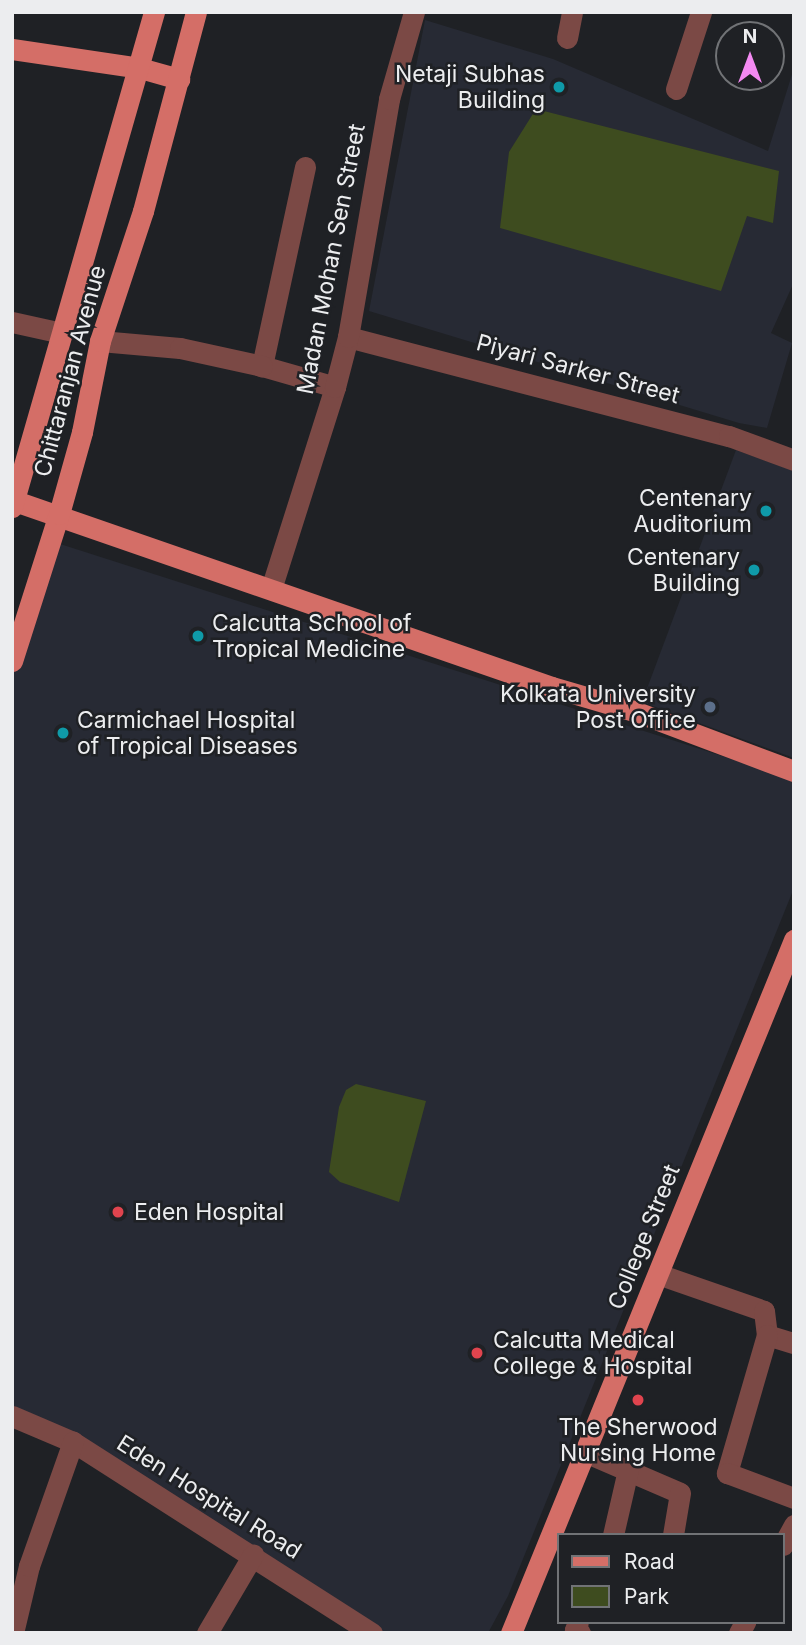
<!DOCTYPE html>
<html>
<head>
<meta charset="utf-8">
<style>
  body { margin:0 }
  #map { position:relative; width:806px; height:1645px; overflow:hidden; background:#1f2125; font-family:Inter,sans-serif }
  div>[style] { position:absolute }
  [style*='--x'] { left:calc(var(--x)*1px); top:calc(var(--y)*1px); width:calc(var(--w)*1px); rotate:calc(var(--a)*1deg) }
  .built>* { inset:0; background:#272a34 }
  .green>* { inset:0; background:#3e4c1f }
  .minor>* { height:21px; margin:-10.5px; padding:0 10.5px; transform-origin:10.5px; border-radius:10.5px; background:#7b4945 }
  .major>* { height:21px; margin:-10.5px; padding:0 10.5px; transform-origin:10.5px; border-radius:10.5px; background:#d46e67 }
  .dots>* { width:19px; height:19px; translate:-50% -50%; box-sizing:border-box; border:4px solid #1f2125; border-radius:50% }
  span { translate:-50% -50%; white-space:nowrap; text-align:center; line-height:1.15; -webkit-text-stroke:5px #1f2125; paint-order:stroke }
  .poi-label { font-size:23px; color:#ecedef }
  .right { translate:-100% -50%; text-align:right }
  .left { translate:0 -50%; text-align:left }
  .street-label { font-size:23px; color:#ecedef }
  .frame { position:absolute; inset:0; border:14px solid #ecedef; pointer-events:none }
  .legend { position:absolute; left:557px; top:1533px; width:228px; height:91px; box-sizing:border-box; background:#1f2125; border:2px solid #717376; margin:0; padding:9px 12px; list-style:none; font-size:21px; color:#ecedef }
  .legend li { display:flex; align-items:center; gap:14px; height:35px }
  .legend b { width:35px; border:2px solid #717376 }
  .north { position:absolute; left:715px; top:21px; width:70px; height:70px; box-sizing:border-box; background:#1f2125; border:2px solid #717376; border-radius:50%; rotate:0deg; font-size:19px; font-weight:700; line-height:28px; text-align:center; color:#ecedef }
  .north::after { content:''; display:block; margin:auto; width:24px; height:32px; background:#f38af2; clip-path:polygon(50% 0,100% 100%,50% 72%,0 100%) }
</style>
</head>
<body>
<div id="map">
  <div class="built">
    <i style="clip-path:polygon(425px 20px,553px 59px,768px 151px,794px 68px,794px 282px,771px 333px,792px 343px,767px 428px,739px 423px,369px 311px)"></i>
    <i style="clip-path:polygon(736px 450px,794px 471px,794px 758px,642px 702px)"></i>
    <i style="clip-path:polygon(57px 543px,794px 779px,794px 888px,508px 1596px,488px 1633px,375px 1633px,12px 1410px,12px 663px)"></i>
  </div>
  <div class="green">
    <i style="clip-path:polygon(536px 109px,779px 171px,773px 223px,747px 216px,721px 291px,500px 228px,509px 152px)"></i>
    <i style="clip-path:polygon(356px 1084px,426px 1101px,399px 1202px,340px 1182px,329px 1172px,339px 1107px,346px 1090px)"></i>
  </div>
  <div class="minor">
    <i style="--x:567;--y:38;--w:26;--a:-79"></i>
    <i style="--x:676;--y:89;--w:81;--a:-72"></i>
    <i style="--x:305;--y:167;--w:204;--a:102.2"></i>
    <i style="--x:262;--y:366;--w:76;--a:16"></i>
    <i style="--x:12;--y:322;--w:51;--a:12.4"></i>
    <i style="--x:348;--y:337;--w:394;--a:14.6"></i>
    <i style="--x:729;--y:436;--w:69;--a:20.3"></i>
    <i style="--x:100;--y:341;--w:80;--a:5"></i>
    <i style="--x:180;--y:348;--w:84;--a:12.4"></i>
    <i style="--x:271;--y:589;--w:212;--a:-72.4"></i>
    <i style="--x:335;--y:387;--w:52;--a:-75.4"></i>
    <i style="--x:348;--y:337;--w:242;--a:-80.2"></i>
    <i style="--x:389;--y:99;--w:91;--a:-74"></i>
    <i style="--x:658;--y:1274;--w:112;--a:19.2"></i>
    <i style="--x:764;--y:1311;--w:24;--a:83"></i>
    <i style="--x:767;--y:1335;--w:28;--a:17"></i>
    <i style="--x:767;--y:1335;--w:144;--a:106.2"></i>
    <i style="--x:727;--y:1473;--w:72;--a:20.5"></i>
    <i style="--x:12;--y:1416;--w:66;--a:23.1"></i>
    <i style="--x:73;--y:1442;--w:355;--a:32.6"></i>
    <i style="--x:585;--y:1452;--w:103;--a:23.3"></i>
    <i style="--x:680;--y:1493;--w:43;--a:99.5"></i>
    <i style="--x:613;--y:1535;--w:67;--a:-77"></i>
    <i style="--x:783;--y:1545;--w:23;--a:-61"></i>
    <i style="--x:578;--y:1622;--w:9;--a:111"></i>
    <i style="--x:575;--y:1630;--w:6;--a:31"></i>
    <i style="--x:13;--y:1633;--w:69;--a:-76.6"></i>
    <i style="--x:29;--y:1566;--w:132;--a:-70.5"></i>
    <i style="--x:207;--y:1633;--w:91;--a:-59.5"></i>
    <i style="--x:739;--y:1633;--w:13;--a:-61"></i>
  </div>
  <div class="major">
    <i style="--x:12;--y:49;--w:129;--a:8.4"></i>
    <i style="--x:140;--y:68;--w:41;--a:15.8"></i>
    <i style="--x:12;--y:500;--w:571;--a:19.1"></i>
    <i style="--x:552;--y:687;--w:85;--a:16.3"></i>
    <i style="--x:634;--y:711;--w:171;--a:20.6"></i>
    <i style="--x:12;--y:507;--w:515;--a:-73.99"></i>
    <i style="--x:12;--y:661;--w:154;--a:-72.3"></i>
    <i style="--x:59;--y:514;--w:85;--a:-74.3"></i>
    <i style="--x:82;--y:432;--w:93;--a:-78.8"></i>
    <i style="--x:100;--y:341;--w:137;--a:-71.7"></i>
    <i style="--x:143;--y:211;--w:206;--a:-75.1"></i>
    <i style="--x:511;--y:1633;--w:749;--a:-67.79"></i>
  </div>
  <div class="dots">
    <i style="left:559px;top:87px;background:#0f9aa8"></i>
    <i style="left:766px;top:511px;background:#0f9aa8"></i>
    <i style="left:754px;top:570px;background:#0f9aa8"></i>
    <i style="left:198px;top:636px;background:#0f9aa8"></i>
    <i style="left:710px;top:707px;background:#5c6f8a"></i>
    <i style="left:63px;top:733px;background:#0f9aa8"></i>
    <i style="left:118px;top:1212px;background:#e0444e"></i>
    <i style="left:477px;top:1353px;background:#e0444e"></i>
    <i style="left:638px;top:1400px;background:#e0444e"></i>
  </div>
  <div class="poi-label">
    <span class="right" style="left:545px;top:87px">Netaji Subhas<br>Building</span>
    <span class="right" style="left:752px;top:511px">Centenary<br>Auditorium</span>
    <span class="right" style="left:740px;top:570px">Centenary<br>Building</span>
    <span class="left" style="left:212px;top:636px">Calcutta School of<br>Tropical Medicine</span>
    <span class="right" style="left:696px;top:707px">Kolkata University<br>Post Office</span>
    <span class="left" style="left:77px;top:733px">Carmichael Hospital<br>of Tropical Diseases</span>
    <span class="left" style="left:134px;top:1212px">Eden Hospital</span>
    <span class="left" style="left:493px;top:1353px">Calcutta Medical<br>College &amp; Hospital</span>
    <span style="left:638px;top:1440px">The Sherwood<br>Nursing Home</span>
  </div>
  <div class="street-label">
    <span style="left:331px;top:259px;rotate:-79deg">Madan Mohan Sen Street</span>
    <span style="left:578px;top:369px;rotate:15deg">Piyari Sarker Street</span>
    <span style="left:70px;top:371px;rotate:-75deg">Chittaranjan Avenue</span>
    <span style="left:644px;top:1237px;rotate:-68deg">College Street</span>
    <span style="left:209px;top:1497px;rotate:32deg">Eden Hospital Road</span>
  </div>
  <div class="frame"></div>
  <ul class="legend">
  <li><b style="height:9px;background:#d46e67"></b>Road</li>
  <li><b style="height:19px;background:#3e4c1f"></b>Park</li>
  </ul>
  <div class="north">N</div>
</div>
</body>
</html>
